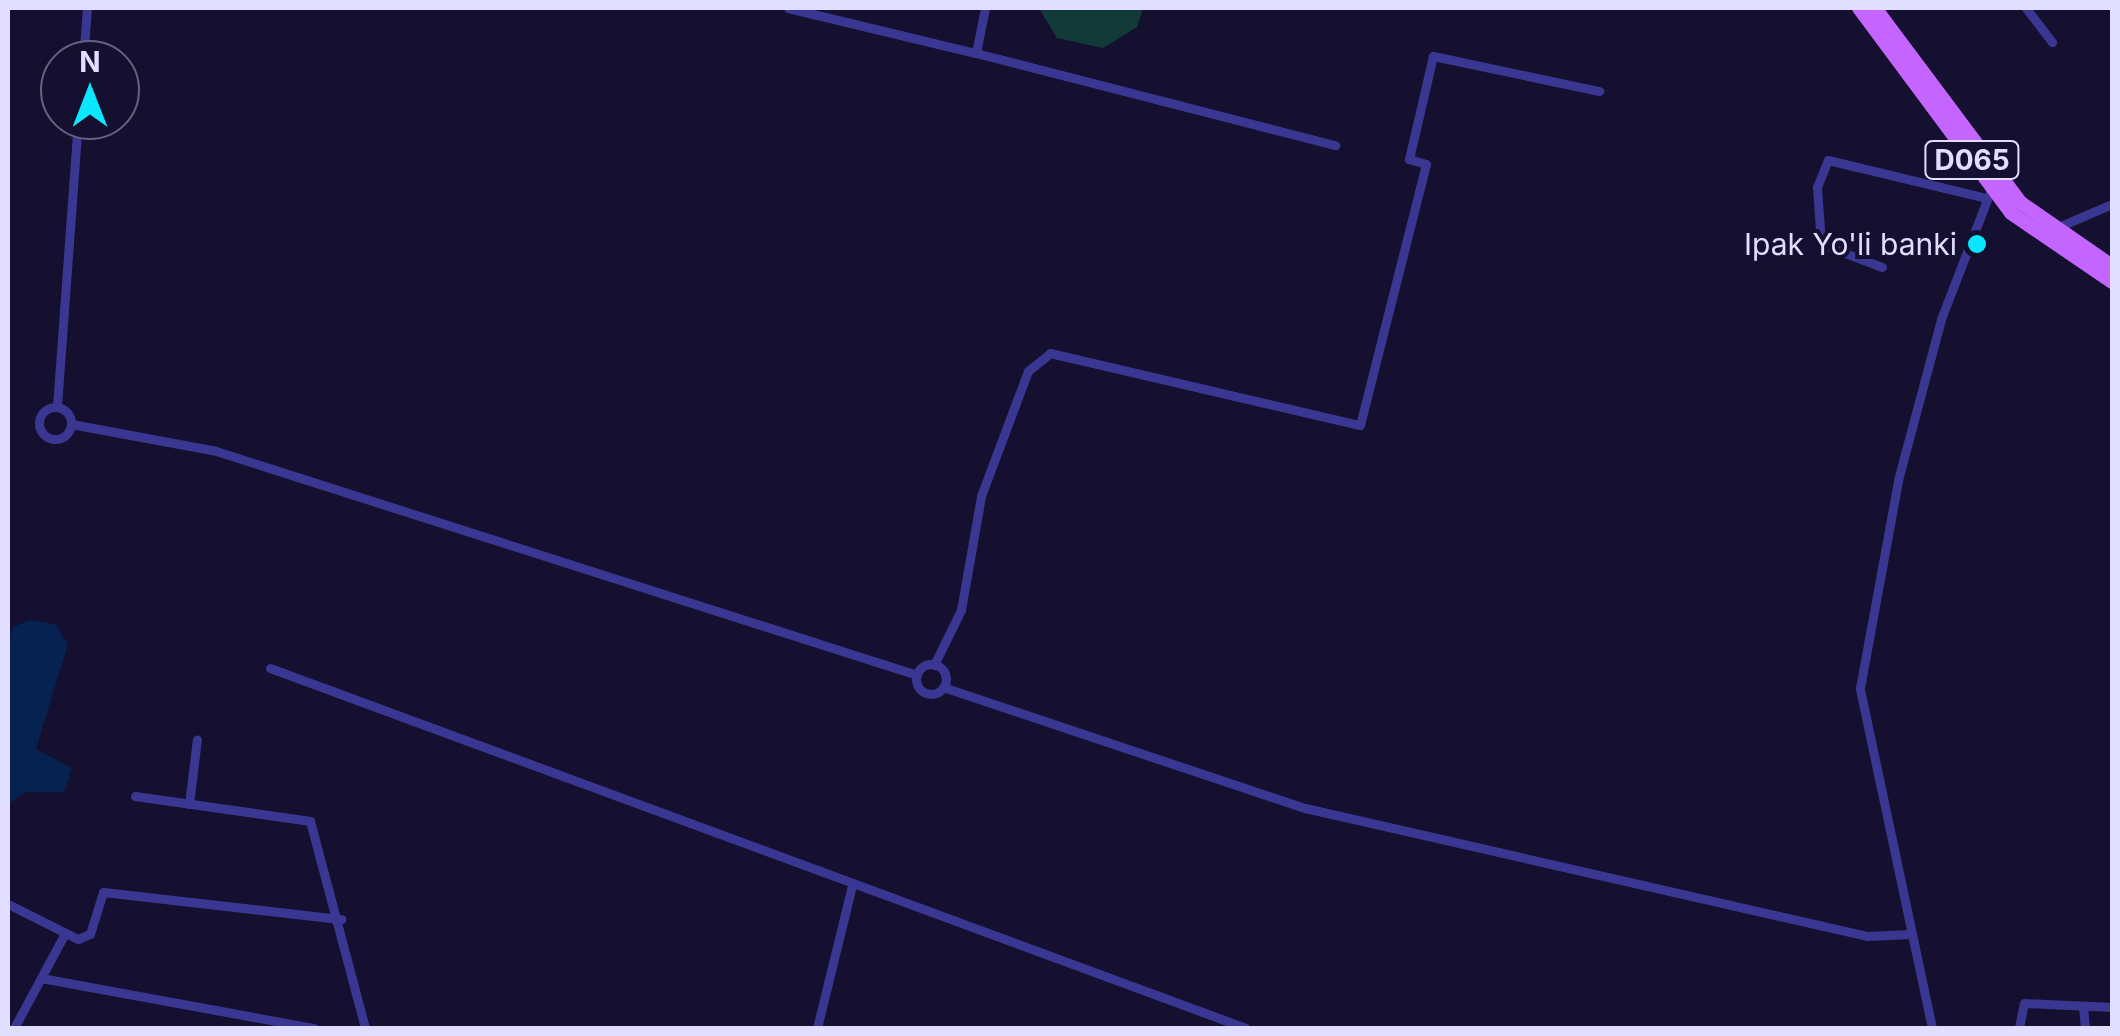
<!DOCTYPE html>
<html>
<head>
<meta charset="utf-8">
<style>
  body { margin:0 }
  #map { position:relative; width:2120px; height:1036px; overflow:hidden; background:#15102f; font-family:Inter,sans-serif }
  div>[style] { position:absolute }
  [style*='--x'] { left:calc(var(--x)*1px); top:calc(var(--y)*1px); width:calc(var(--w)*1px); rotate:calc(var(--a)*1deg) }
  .green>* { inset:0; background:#123a38 }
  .water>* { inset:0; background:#062251 }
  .minor>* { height:9px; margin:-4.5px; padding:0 4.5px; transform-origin:4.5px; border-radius:4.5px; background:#3a3792 }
  .minor>.ring { margin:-4.5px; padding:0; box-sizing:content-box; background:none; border:9px solid #3a3792; border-radius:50% }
  .primary>* { height:14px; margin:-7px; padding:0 7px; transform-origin:7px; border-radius:7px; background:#c465ff }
  .dots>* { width:28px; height:28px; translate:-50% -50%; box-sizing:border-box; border:5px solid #15102f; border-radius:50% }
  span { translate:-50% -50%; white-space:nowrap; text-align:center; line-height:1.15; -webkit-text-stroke:8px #15102f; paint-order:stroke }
  .shield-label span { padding:2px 8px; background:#15102f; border:2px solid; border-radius:8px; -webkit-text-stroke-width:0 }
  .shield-label { font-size:28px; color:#e1deff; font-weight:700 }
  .poi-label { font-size:30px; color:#e1deff }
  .right { translate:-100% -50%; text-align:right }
  .frame { position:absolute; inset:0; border:10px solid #e1deff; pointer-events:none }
  .north { position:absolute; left:40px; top:40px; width:100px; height:100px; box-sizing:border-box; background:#15102f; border:2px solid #676282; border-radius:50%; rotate:0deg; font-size:28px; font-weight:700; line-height:40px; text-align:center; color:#e1deff }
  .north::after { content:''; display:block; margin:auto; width:35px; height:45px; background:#0ae8ff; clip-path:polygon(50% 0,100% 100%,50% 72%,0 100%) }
</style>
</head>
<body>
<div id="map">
  <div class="green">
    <i style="clip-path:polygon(1039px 8px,1143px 8px,1137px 27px,1103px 48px,1057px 38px)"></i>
  </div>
  <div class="water">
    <i style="clip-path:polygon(30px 620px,55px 624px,68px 644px,36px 749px,72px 768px,64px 792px,25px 792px,8px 804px,8px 646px,13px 627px)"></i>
  </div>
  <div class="minor">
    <i style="--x:788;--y:8;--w:193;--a:13.5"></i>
    <i style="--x:976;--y:53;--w:46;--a:-78.7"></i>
    <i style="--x:2026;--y:8;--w:43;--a:52.6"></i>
    <i style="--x:976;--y:53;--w:371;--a:14.4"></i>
    <i style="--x:83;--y:60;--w:52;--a:-85.6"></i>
    <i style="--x:2056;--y:228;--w:61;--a:-23.2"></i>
    <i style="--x:1882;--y:267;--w:65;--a:-159.3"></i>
    <i style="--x:1821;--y:244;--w:57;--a:-94"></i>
    <i style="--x:1817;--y:187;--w:29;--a:-68"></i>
    <i style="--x:1828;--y:160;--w:158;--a:13.5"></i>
    <i style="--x:57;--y:406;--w:287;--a:-85.8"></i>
    <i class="ring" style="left:39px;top:407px;width:23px;height:23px"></i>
    <i style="--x:71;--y:424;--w:147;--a:10.5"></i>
    <i style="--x:216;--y:451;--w:736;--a:17.72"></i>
    <i class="ring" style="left:916px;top:664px;width:21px;height:21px"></i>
    <i style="--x:934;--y:665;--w:61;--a:-63.9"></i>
    <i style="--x:961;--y:610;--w:116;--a:-80"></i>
    <i style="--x:981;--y:496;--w:134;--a:-69.4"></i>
    <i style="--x:1028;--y:371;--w:28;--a:-39"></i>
    <i style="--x:1050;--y:353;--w:318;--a:13.1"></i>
    <i style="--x:1360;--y:425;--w:269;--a:-75.8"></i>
    <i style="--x:1426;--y:164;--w:18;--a:-164"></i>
    <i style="--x:1409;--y:159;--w:106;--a:-76.9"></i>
    <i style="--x:1433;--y:56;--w:170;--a:11.9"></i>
    <i style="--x:270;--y:668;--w:1040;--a:20.25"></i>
    <i style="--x:943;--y:687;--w:382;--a:18.5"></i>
    <i style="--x:1305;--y:808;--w:576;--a:12.83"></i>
    <i style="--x:1867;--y:936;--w:44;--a:-2.6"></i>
    <i style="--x:135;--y:796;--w:177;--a:8.1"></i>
    <i style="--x:310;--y:821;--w:214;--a:75.1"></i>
    <i style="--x:189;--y:804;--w:65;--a:-83"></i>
    <i style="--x:8;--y:904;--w:78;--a:26.6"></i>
    <i style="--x:78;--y:939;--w:13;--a:-23"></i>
    <i style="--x:90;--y:934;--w:44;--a:-72.8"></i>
    <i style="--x:103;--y:892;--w:240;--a:6.5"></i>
    <i style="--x:41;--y:978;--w:278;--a:10.4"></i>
    <i style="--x:2083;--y:1006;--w:22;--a:85"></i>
    <i style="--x:14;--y:1028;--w:106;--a:-61.7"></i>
    <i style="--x:817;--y:1028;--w:147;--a:-76.2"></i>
    <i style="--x:1932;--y:1028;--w:348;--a:-102"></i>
    <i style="--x:1860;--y:688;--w:211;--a:-79.6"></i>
    <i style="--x:1898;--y:480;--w:167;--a:-75"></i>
    <i style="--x:1941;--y:319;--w:145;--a:-68.9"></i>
    <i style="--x:2019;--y:1028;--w:25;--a:-79"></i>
    <i style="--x:2024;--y:1003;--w:88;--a:2.6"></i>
  </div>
  <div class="primary">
    <i style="--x:1859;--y:8;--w:255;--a:53.4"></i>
    <i style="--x:2011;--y:213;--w:122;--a:34.3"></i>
    <i style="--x:1875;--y:8;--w:244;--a:53.2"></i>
    <i style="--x:2021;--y:203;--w:111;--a:34.7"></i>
  </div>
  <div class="dots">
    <i style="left:1977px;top:244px;background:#0ae8ff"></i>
  </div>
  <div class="shield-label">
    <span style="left:1972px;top:160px">D065</span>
  </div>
  <div class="poi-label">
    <span class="right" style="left:1957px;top:244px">Ipak Yo'li banki</span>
  </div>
  <div class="frame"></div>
  <div class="north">N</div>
</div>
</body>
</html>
